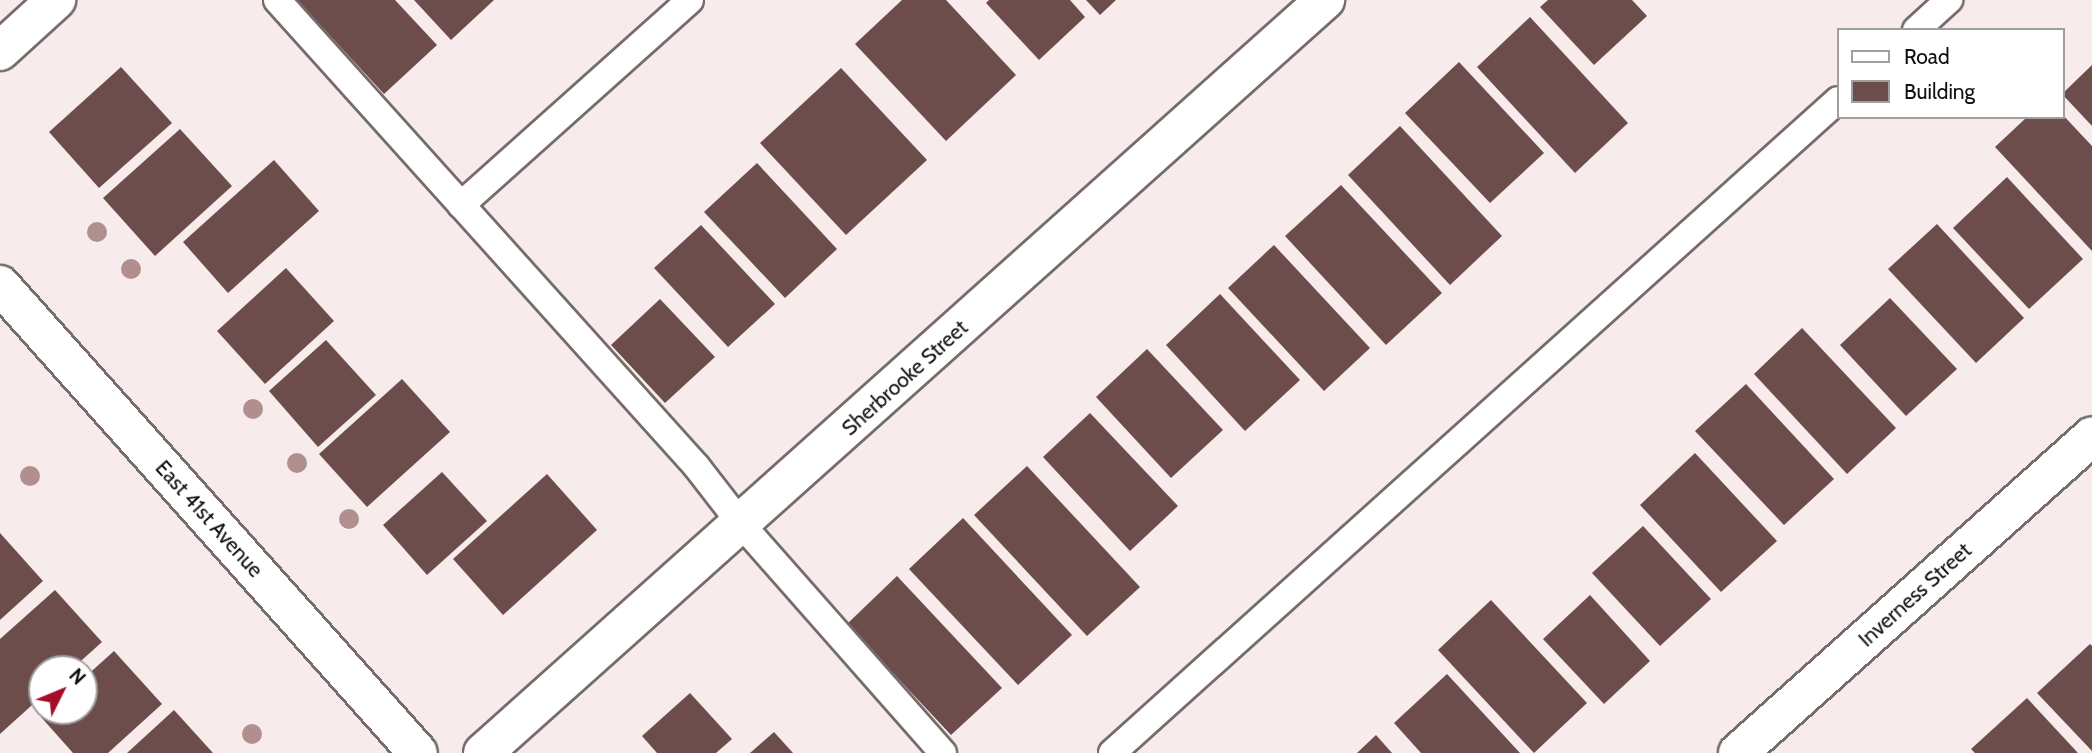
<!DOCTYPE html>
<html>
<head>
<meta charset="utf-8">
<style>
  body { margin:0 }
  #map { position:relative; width:2092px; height:753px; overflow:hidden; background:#f7eceb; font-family:Cabin,sans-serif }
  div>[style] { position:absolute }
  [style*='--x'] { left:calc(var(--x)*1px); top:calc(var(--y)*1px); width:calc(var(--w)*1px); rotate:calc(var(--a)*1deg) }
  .building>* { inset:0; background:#6c4d4c }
  .roads { filter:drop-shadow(2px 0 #756c6b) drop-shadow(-2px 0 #756c6b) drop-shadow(0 2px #756c6b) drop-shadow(0 -2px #756c6b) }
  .service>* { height:26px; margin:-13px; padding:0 13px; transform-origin:13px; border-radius:13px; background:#fff }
  .minor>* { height:38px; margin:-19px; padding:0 19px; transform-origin:19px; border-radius:19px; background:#fff }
  .secondary>* { height:38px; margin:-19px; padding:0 19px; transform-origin:19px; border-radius:19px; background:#fff }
  .trees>* { width:20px; height:20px; margin:-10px; border-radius:50%; background:#b18f8f }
  span { translate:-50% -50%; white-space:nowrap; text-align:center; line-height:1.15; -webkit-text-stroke:7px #fff; paint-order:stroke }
  .street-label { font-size:21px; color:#120f0e }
  .legend { position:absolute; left:1837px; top:28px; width:228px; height:91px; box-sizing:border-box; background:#fff; border:2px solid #a09f9f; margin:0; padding:9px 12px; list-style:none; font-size:21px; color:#120f0e }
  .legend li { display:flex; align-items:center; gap:14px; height:35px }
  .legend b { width:35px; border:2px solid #a09f9f }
  .north { position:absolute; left:28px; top:655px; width:70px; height:70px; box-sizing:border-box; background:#fff; border:2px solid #a09f9f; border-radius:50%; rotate:47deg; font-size:19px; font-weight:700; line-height:28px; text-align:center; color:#120f0e }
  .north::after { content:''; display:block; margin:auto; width:24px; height:32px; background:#a60d29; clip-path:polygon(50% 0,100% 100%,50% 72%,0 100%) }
</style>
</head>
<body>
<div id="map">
  <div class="building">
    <i style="clip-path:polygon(297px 0,395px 0,437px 45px,384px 94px)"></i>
    <i style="clip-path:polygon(414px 0,494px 0,451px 40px)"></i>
    <i style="clip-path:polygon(902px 0,946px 0,1016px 75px,946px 141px,855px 44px)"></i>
    <i style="clip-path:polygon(989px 0,1070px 0,1085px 17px,1039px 60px,986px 3px)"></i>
    <i style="clip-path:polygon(1086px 0,1116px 0,1100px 15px)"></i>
    <i style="clip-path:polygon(1548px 0,1632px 0,1647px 16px,1594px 65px,1540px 7px)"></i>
    <i style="clip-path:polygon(1530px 17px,1628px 123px,1575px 173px,1477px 67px)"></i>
    <i style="clip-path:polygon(1459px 62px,1544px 153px,1490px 203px,1405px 113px)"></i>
    <i style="clip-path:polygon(2092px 65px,2092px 126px,2062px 94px)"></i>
    <i style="clip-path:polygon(121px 67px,172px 123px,99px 188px,49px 132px)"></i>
    <i style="clip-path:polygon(841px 68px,927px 160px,846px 235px,760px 143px)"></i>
    <i style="clip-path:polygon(2062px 114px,2092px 146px,2092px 251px,1995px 147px,2027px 117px)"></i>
    <i style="clip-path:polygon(1400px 126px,1502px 236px,1450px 285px,1348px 175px)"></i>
    <i style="clip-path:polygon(180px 129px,232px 186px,155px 256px,103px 198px)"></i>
    <i style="clip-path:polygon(274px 160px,319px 211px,228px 293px,183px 242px)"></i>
    <i style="clip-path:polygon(757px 163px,837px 249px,785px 298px,704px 212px)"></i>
    <i style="clip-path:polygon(2007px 177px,2083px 259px,2029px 309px,1953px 228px)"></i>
    <i style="clip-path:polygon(1341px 185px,1442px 293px,1386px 345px,1285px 236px)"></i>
    <i style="clip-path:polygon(1937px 224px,2024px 318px,1976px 363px,1888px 269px)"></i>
    <i style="clip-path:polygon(701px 225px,775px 304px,728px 347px,654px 268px)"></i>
    <i style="clip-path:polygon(1274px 245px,1370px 348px,1324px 391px,1228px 288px)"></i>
    <i style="clip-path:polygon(286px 268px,334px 321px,265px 384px,217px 331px)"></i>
    <i style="clip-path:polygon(1220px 294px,1300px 380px,1245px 431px,1166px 345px)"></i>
    <i style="clip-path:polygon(1890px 298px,1957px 369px,1906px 416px,1840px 345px)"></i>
    <i style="clip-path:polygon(660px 299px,715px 357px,665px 403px,611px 345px)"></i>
    <i style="clip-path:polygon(1802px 328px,1896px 428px,1847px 474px,1754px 374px)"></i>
    <i style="clip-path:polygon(326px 340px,376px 395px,318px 447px,269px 391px)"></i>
    <i style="clip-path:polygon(1147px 349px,1223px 430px,1171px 478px,1096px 397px)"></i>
    <i style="clip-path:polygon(402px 379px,450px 432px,367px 507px,319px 454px)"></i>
    <i style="clip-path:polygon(1746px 384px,1834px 479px,1784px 525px,1695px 431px)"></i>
    <i style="clip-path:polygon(1090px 413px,1178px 506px,1130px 551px,1043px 457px)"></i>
    <i style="clip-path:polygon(1695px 453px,1777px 541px,1721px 592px,1640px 505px)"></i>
    <i style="clip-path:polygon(1027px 466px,1140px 587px,1087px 636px,974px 515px)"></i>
    <i style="clip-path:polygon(442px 472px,487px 521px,427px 575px,383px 525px)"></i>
    <i style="clip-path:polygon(547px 474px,597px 530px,503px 615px,453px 559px)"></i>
    <i style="clip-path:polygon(963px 518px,1072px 635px,1018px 685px,909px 569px)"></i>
    <i style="clip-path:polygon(1643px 526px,1711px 599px,1660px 646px,1592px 573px)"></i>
    <i style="clip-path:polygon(0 533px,43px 581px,0 620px)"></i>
    <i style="clip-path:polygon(897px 576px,1002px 688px,951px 735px,847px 624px)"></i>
    <i style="clip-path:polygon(55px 590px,102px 642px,72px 669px,42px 669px,42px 696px,0 734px,0 639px)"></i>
    <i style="clip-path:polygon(1590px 595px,1650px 661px,1604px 704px,1543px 639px)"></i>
    <i style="clip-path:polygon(1491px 600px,1587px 703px,1534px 753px,1438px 650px)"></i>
    <i style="clip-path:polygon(2090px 644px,2092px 646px,2092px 751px,2037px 693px)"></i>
    <i style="clip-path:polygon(114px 651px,162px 704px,108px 753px,73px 753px,41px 717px,48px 711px,84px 711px,84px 678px)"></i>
    <i style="clip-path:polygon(1447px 674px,1520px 753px,1421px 753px,1394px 723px)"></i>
    <i style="clip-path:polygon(690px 693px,732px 739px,716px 753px,657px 753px,642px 736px)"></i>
    <i style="clip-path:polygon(2027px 698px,2078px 753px,1975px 753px,1971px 749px)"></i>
    <i style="clip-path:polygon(174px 710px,213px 753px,127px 753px)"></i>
    <i style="clip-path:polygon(774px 732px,793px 753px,750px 753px)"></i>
    <i style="clip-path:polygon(1376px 735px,1392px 753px,1357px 753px)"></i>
  </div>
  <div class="roads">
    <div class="service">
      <i style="--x:277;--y:0;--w:628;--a:48.03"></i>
      <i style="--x:697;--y:467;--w:73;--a:52.2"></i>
      <i style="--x:742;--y:525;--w:304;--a:48.6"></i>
      <i style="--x:1916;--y:30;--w:45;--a:-42.3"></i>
      <i style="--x:461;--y:205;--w:307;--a:-41.8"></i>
      <i style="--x:1112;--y:753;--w:976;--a:-41.97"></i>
    </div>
    <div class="minor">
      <i style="--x:0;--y:51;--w:76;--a:-42.3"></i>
      <i style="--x:483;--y:753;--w:1130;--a:-41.81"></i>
      <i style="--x:1738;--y:753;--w:475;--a:-41.8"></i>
    </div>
    <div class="secondary">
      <i style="--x:0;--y:285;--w:627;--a:48.23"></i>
    </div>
  </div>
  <div class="trees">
    <i style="left:97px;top:232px"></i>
    <i style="left:131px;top:269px"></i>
    <i style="left:253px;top:409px"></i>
    <i style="left:297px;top:463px"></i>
    <i style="left:30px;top:476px"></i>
    <i style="left:349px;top:519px"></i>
    <i style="left:252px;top:734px"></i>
  </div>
  <div class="street-label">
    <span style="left:905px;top:378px;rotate:-42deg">Sherbrooke Street</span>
    <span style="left:209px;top:519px;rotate:48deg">East 41st Avenue</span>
    <span style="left:1915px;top:595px;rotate:-42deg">Inverness Street</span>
  </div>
  <ul class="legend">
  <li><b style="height:9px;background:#fff"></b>Road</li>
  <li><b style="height:19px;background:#6c4d4c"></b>Building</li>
  </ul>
  <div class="north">N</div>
</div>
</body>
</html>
